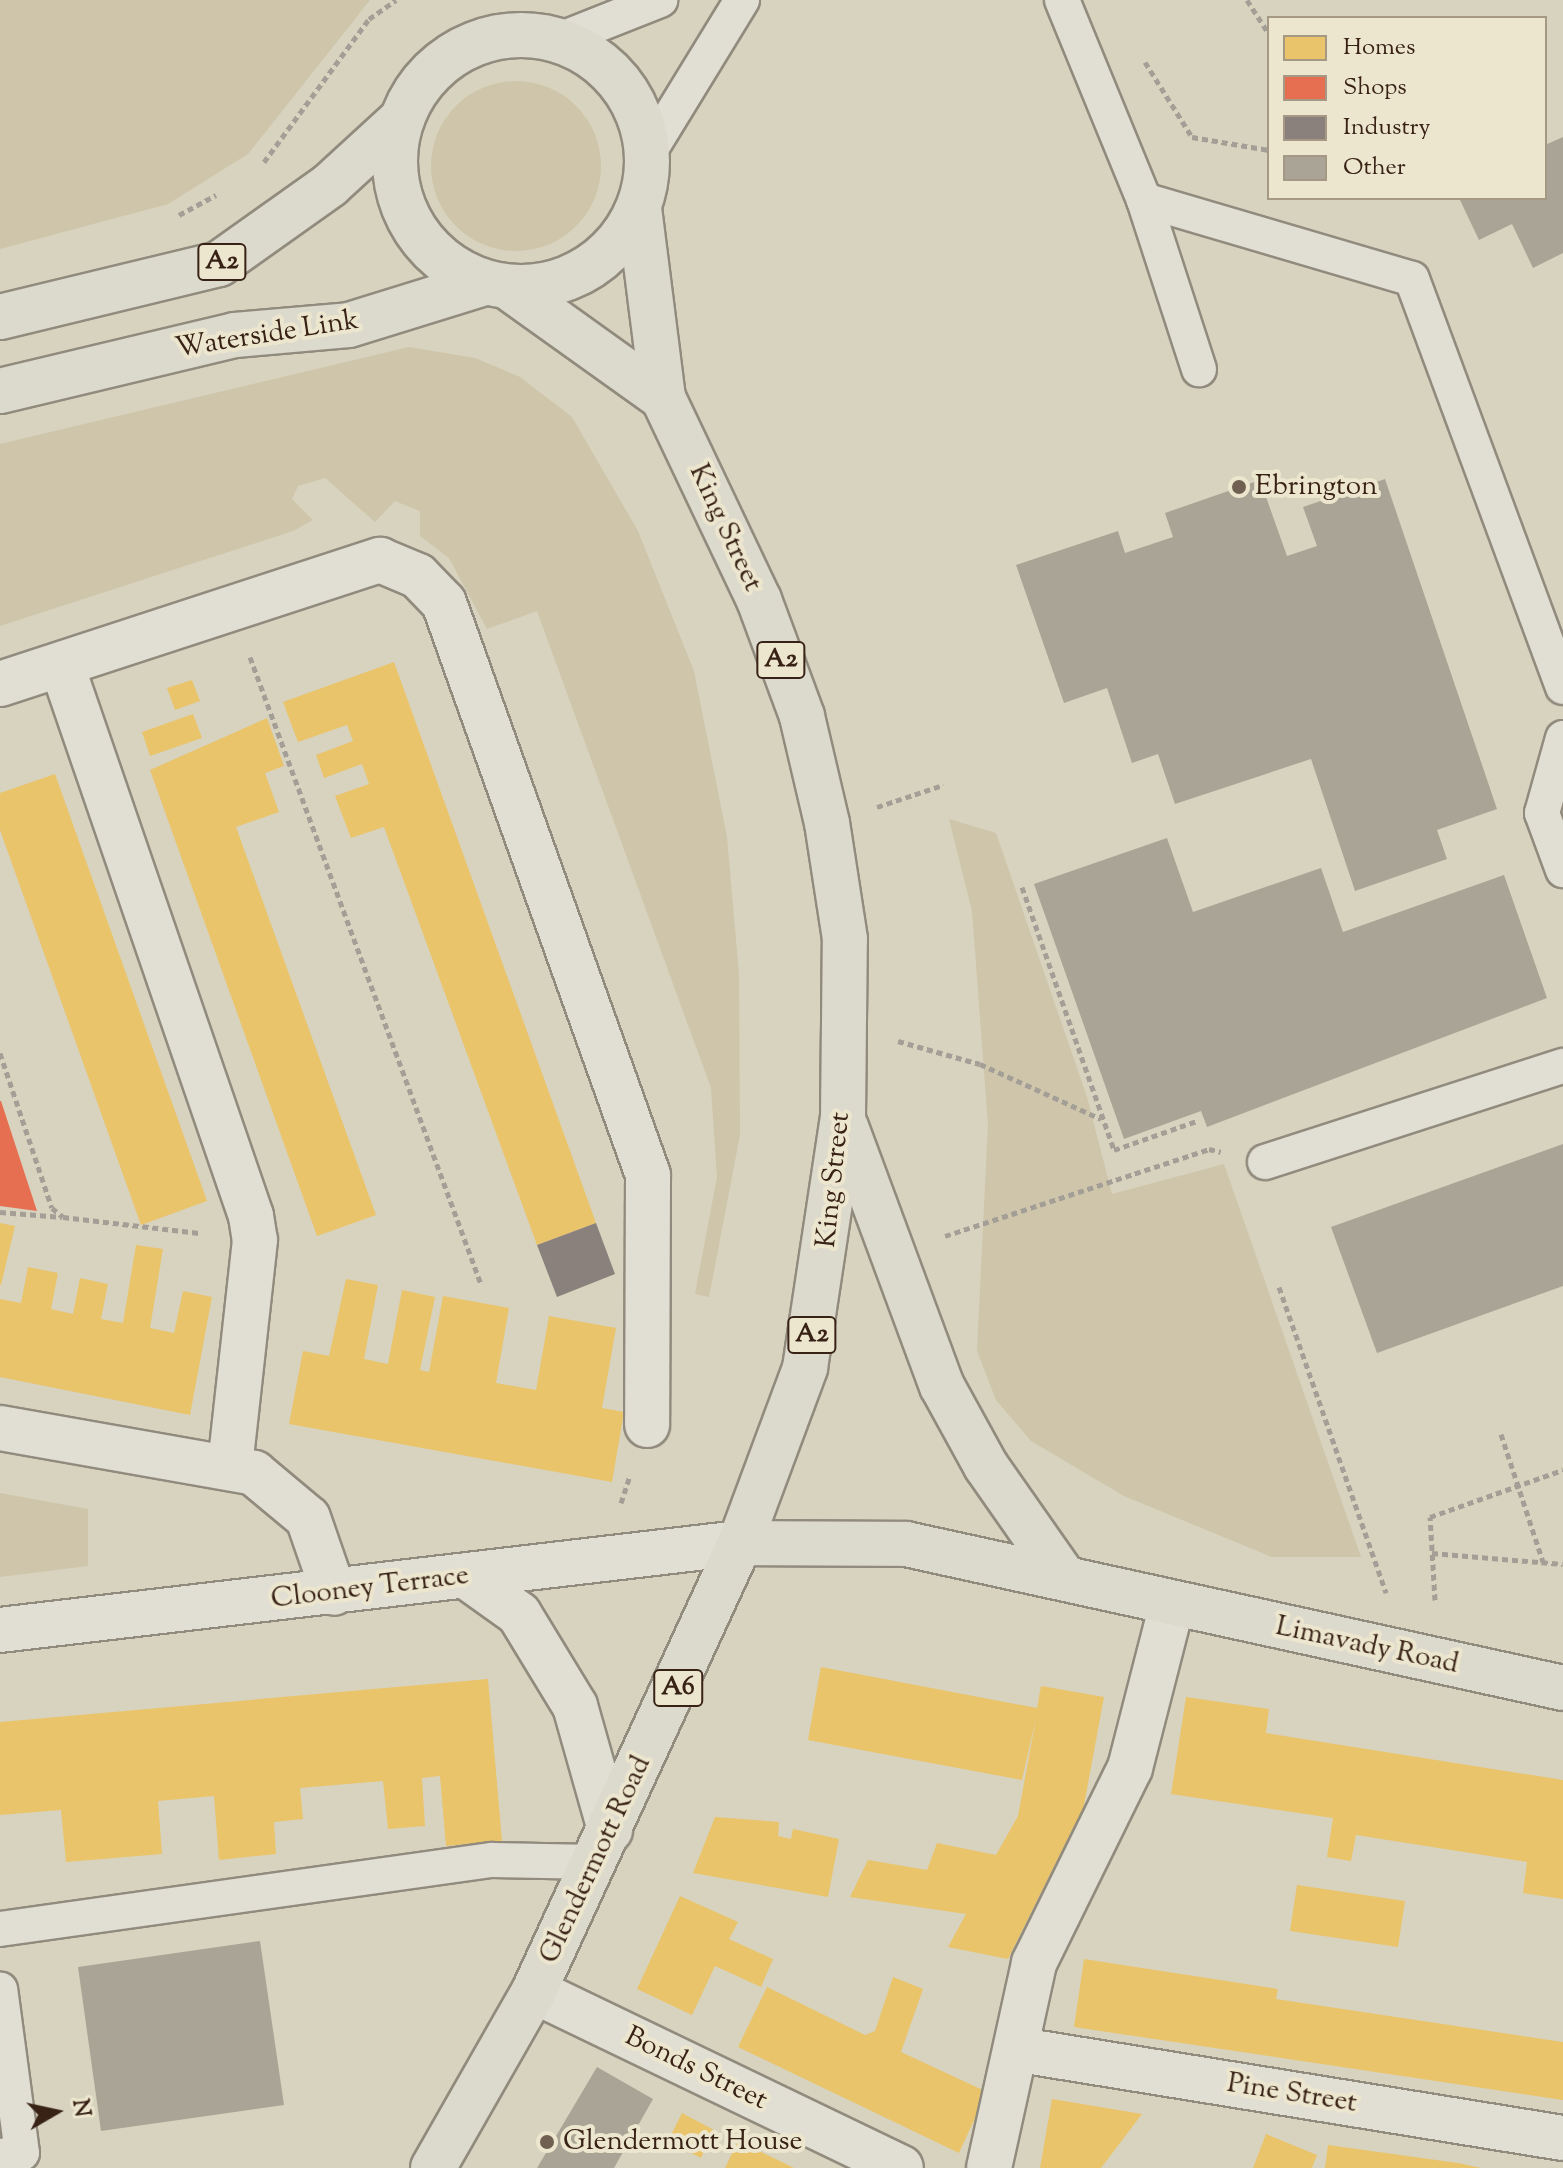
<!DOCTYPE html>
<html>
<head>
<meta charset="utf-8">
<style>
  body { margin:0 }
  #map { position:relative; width:1563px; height:2168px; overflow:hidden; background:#d8d3be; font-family:"Sorts Mill Goudy",serif }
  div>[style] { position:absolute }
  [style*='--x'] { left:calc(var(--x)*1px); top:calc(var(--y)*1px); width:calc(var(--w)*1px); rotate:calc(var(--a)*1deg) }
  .green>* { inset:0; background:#cec5aa }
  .round { border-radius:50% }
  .homes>* { inset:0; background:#e9c46a }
  .shops>* { inset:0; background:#e76f51 }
  .industry>* { inset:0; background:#8a817c }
  .building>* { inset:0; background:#aaa496 }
  .path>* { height:5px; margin-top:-2.5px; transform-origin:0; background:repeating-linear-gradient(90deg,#a39f96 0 6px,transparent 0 10px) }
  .roads { filter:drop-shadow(2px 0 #918b7e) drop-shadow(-2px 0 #918b7e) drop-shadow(0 2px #918b7e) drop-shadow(0 -2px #918b7e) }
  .lane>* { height:34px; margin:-17px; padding:0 17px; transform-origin:17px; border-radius:17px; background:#e1ded4 }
  .street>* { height:44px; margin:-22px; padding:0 22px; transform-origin:22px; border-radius:22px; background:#e1ded4 }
  .secondary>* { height:44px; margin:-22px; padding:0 22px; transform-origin:22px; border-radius:22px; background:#e1ded4 }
  .highway>* { height:44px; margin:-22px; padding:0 22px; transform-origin:22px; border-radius:22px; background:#dcd9cd }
  .highway>.ring { margin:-22px; padding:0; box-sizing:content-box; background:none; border:44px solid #dcd9cd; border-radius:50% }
  .dots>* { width:22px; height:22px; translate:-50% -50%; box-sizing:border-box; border:4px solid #ede6ce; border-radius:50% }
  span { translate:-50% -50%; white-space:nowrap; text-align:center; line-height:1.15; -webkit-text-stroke:8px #ede6ce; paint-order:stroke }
  .shield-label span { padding:2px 6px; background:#ede6ce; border:2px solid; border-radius:6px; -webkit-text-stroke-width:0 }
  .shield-label { font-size:26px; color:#382216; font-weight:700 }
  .street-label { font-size:28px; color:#382216 }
  .poi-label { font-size:28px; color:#382216 }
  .left { translate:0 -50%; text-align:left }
  .legend { position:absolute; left:1267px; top:16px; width:280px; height:184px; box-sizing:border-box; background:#ede6ce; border:2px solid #a59884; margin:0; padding:10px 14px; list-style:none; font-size:24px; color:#382216 }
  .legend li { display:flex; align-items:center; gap:16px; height:40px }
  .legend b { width:40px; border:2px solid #a59884 }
  .north { position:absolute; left:16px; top:2072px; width:80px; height:80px; -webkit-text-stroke:6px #ede6ce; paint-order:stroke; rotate:81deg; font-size:22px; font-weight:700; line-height:32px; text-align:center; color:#382216 }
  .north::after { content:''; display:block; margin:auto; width:28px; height:36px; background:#382216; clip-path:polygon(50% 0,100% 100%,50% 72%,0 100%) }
</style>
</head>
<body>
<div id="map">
  <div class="green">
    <i style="clip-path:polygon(0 0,370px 0,248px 154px,168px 204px,0 249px)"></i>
    <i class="round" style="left:431px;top:81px;width:170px;height:170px"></i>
    <i style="clip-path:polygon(409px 347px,475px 358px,520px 377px,572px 417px,638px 531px,694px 671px,727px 837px,739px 974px,740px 1135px,709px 1297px,695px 1294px,717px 1177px,711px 1088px,537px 611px,487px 629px,449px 558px,420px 536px,420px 511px,395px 501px,375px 522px,325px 478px,298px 486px,292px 499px,313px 520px,293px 531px,0 626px,0 444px)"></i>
    <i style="clip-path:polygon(949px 819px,996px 833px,1087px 1097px,1112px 1194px,1224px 1164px,1361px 1557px,1272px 1557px,1124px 1496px,1031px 1441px,996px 1400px,977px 1351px,988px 1124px,972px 911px)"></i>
    <i style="clip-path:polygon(0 1493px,88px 1509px,88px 1566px,0 1577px)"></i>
  </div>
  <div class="homes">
    <i style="clip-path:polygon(394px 662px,596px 1223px,537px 1245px,384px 827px,351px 838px,335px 796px,369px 784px,362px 764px,324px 778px,316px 755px,353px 741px,347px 725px,298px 742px,283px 702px)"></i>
    <i style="clip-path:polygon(192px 680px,200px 701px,175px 710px,167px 688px)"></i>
    <i style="clip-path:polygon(193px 714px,202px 738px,150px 756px,142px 732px)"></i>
    <i style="clip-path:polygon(267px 718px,284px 766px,265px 773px,279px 812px,236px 827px,376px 1215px,317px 1236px,150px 770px)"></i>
    <i style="clip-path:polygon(55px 774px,207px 1201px,141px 1225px,0 830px,0 793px)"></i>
    <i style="clip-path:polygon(0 1223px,15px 1226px,1px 1285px,0 1285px)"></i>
    <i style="clip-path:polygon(136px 1245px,163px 1249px,150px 1328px,174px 1333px,183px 1291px,212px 1297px,190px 1415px,0 1377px,0 1299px,21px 1303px,28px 1267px,58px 1273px,51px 1309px,73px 1314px,80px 1278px,108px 1284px,101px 1319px,123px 1323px)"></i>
    <i style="clip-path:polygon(346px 1279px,378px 1285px,364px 1359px,388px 1364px,402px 1290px,435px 1297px,420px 1370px,429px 1372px,443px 1296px,509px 1308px,496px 1383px,536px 1390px,549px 1316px,616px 1328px,602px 1408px,624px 1412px,612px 1482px,289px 1424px,303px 1351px,329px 1356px)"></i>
    <i style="clip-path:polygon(821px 1667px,1037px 1708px,1041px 1686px,1104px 1697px,1080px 1827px,1074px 1826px,1008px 1959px,948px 1947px,966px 1914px,850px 1897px,868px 1860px,927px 1870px,937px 1843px,996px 1855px,1018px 1816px,1036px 1718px,1022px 1780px,808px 1740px)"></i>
    <i style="clip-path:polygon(488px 1679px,502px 1841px,446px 1846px,440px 1776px,422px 1778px,425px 1826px,388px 1829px,383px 1781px,300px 1788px,303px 1819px,274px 1822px,276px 1854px,219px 1860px,214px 1796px,158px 1801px,162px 1854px,66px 1862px,61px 1810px,0 1815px,0 1722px)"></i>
    <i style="clip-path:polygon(1186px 1697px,1269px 1709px,1266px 1733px,1563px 1780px,1563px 1899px,1523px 1893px,1527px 1862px,1356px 1835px,1351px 1861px,1327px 1857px,1333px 1818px,1171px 1794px)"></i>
    <i style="clip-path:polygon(715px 1817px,779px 1822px,778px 1836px,791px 1839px,793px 1829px,839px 1839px,828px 1897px,693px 1873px)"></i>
    <i style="clip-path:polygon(1297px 1885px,1405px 1901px,1398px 1947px,1290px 1931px)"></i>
    <i style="clip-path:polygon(680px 1896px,738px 1922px,729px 1939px,773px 1959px,761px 1987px,715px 1966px,692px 2015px,637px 1989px)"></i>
    <i style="clip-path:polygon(1084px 1959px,1278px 1989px,1276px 1999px,1563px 2042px,1563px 2100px,1074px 2027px)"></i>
    <i style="clip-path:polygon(893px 1977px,923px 1989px,901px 2052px,987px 2092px,959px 2153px,738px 2047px,767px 1987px,865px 2035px,875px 2031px)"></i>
    <i style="clip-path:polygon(1052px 2099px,1142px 2114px,1101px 2168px,1040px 2168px)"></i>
    <i style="clip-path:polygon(682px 2113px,714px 2130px,701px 2158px,668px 2141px)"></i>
    <i style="clip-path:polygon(1266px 2134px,1317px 2155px,1312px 2168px,1253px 2168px)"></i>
    <i style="clip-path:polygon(738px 2141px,784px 2163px,794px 2168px,725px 2168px)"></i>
    <i style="clip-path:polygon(1328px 2145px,1458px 2163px,1481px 2168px,1325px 2168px)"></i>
  </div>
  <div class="shops">
    <i style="clip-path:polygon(0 1101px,1px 1101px,37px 1211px,0 1206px)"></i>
  </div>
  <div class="industry">
    <i style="clip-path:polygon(596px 1223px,615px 1274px,557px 1297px,537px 1245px)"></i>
  </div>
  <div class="building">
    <i style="clip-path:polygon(1563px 137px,1563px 253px,1533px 268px,1512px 224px,1479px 240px,1459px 198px,1545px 198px,1545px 145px)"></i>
    <i style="clip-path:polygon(1385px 479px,1497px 809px,1437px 830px,1447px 859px,1355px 891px,1311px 759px,1175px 804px,1158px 754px,1132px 763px,1107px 688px,1064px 703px,1016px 565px,1118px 531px,1125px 553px,1173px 537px,1165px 513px,1260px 480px,1287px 556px,1317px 546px,1303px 507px)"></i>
    <i style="clip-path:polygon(1167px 838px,1193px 912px,1321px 868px,1343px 932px,1504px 875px,1547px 998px,1207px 1127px,1201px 1111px,1124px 1139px,1034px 884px)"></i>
    <i style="clip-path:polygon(1563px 1144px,1563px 1286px,1377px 1353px,1331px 1227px)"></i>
    <i style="clip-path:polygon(260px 1941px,284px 2105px,101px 2131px,78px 1967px)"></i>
    <i style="clip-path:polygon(597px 2067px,653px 2099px,614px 2168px,537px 2168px)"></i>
  </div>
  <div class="path">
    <i style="--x:1247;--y:0;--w:40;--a:57.1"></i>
    <i style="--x:1145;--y:62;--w:89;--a:57.9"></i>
    <i style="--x:1192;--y:137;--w:78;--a:9.6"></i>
    <i style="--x:264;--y:162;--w:177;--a:-53.7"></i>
    <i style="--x:369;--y:19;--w:33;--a:-35"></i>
    <i style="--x:179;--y:215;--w:42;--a:-28.4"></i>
    <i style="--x:250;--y:657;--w:668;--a:69.78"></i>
    <i style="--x:877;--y:807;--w:70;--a:-18.4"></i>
    <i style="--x:1022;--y:887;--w:279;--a:70.7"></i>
    <i style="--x:1114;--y:1150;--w:88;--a:-19.3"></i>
    <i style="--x:898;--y:1041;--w:85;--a:15.7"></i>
    <i style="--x:980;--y:1064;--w:133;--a:24.4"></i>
    <i style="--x:0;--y:1053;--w:163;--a:71.5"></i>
    <i style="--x:52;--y:1208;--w:14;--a:39"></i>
    <i style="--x:63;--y:1217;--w:137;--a:6.7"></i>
    <i style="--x:0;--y:1212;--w:62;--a:4.6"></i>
    <i style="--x:945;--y:1236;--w:278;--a:-18.2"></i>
    <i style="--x:1209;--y:1149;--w:12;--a:14"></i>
    <i style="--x:1279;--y:1287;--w:324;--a:70.7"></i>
    <i style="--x:1501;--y:1434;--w:135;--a:71.8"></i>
    <i style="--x:621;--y:1503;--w:29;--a:-72"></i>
    <i style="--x:1432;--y:1553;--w:131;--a:4.8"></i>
    <i style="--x:1435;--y:1600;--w:83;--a:-93.4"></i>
    <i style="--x:1430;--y:1517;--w:141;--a:-19.5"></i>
  </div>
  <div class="roads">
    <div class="lane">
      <i style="--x:1062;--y:0;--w:216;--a:67.7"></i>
      <i style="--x:1144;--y:200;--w:178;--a:72"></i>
      <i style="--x:559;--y:40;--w:109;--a:-21.6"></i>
      <i style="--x:647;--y:155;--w:182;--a:-58.5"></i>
      <i style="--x:1144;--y:200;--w:279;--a:16.4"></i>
      <i style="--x:1412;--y:279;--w:435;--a:69.7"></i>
      <i style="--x:1563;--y:738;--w:78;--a:105.6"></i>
      <i style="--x:1542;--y:813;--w:61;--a:69.8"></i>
      <i style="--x:1265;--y:1162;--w:313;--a:-17.9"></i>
      <i style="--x:0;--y:1929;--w:497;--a:-8"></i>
      <i style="--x:492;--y:1860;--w:104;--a:1.1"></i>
      <i style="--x:0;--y:2156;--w:22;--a:-8"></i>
      <i style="--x:22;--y:2153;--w:165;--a:-97.6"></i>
    </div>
    <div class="street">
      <i style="--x:63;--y:669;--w:578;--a:71.03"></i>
      <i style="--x:251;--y:1216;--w:24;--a:81"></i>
      <i style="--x:255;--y:1240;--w:227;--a:96.3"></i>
      <i style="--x:0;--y:684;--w:400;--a:-18.1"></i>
      <i style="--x:380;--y:560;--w:41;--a:22.8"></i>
      <i style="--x:418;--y:576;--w:37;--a:46"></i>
      <i style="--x:444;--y:603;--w:607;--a:70.37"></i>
      <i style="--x:648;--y:1175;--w:250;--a:90.2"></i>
      <i style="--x:0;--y:1428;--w:258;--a:10"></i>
      <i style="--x:254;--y:1473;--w:70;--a:39.8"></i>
      <i style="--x:308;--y:1518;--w:79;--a:70.9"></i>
      <i style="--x:534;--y:1991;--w:407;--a:25.7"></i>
      <i style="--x:1020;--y:2050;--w:550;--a:9.21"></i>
      <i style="--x:989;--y:2168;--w:210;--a:-77.6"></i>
      <i style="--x:1034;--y:1963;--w:217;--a:-63.8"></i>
      <i style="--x:1130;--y:1768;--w:169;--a:-75.6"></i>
    </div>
    <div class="secondary">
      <i style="--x:466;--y:1576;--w:65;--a:35.6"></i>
      <i style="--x:519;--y:1614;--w:108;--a:58.7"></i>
      <i style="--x:575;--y:1706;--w:129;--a:74.2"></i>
      <i style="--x:0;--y:1630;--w:745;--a:-6.71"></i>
    </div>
    <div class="highway">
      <i class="ring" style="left:395px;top:35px;width:208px;height:208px"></i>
      <i style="--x:508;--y:287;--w:191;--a:35.6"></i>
      <i style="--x:0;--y:317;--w:225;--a:-13.6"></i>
      <i style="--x:219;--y:264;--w:136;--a:-35.4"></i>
      <i style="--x:330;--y:185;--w:98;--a:-42.5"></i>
      <i style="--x:0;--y:391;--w:242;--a:-13.4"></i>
      <i style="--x:235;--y:335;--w:114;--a:-5"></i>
      <i style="--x:349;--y:325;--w:142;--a:-17.2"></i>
      <i style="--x:846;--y:1127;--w:276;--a:69.7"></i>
      <i style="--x:942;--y:1386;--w:91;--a:61.2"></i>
      <i style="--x:986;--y:1466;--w:134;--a:55"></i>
      <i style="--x:740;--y:1543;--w:166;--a:0.3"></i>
      <i style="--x:906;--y:1544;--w:673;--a:12.36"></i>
      <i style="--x:433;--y:2168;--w:204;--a:-60.3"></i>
      <i style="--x:534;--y:1991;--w:493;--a:-65.3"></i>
      <i style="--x:740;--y:1543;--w:187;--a:-69.6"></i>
      <i style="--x:805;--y:1368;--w:254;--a:-81.4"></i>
      <i style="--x:843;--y:1117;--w:178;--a:-89.4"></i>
      <i style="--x:845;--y:939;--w:117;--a:-98.8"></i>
      <i style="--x:827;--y:823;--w:110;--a:-103.2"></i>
      <i style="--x:802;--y:716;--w:124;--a:-110.3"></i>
      <i style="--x:759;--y:600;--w:224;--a:-115.4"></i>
      <i style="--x:663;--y:398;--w:192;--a:-97.2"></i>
    </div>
  </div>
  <div class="dots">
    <i style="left:1239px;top:487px;background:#706051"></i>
    <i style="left:547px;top:2142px;background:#706051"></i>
  </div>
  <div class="shield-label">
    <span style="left:222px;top:262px">A2</span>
    <span style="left:781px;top:660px">A2</span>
    <span style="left:812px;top:1335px">A2</span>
    <span style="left:678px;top:1688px">A6</span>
  </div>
  <div class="street-label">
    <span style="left:267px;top:335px;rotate:-9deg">Waterside Link</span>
    <span style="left:725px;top:528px;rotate:65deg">King Street</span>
    <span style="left:834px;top:1180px;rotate:-84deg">King Street</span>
    <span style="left:370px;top:1588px;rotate:-7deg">Clooney Terrace</span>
    <span style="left:1367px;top:1646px;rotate:12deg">Limavady Road</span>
    <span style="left:596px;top:1860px;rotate:-65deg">Glendermott Road</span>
    <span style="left:696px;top:2069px;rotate:26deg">Bonds Street</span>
    <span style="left:1292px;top:2094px;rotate:9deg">Pine Street</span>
  </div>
  <div class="poi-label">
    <span class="left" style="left:1255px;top:487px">Ebrington</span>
    <span class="left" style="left:563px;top:2142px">Glendermott House</span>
  </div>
  <ul class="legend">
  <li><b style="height:22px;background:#e9c46a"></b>Homes</li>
  <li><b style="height:22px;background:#e76f51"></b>Shops</li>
  <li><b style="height:22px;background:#8a817c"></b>Industry</li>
  <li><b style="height:22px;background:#aaa496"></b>Other</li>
  </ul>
  <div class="north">N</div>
</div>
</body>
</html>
